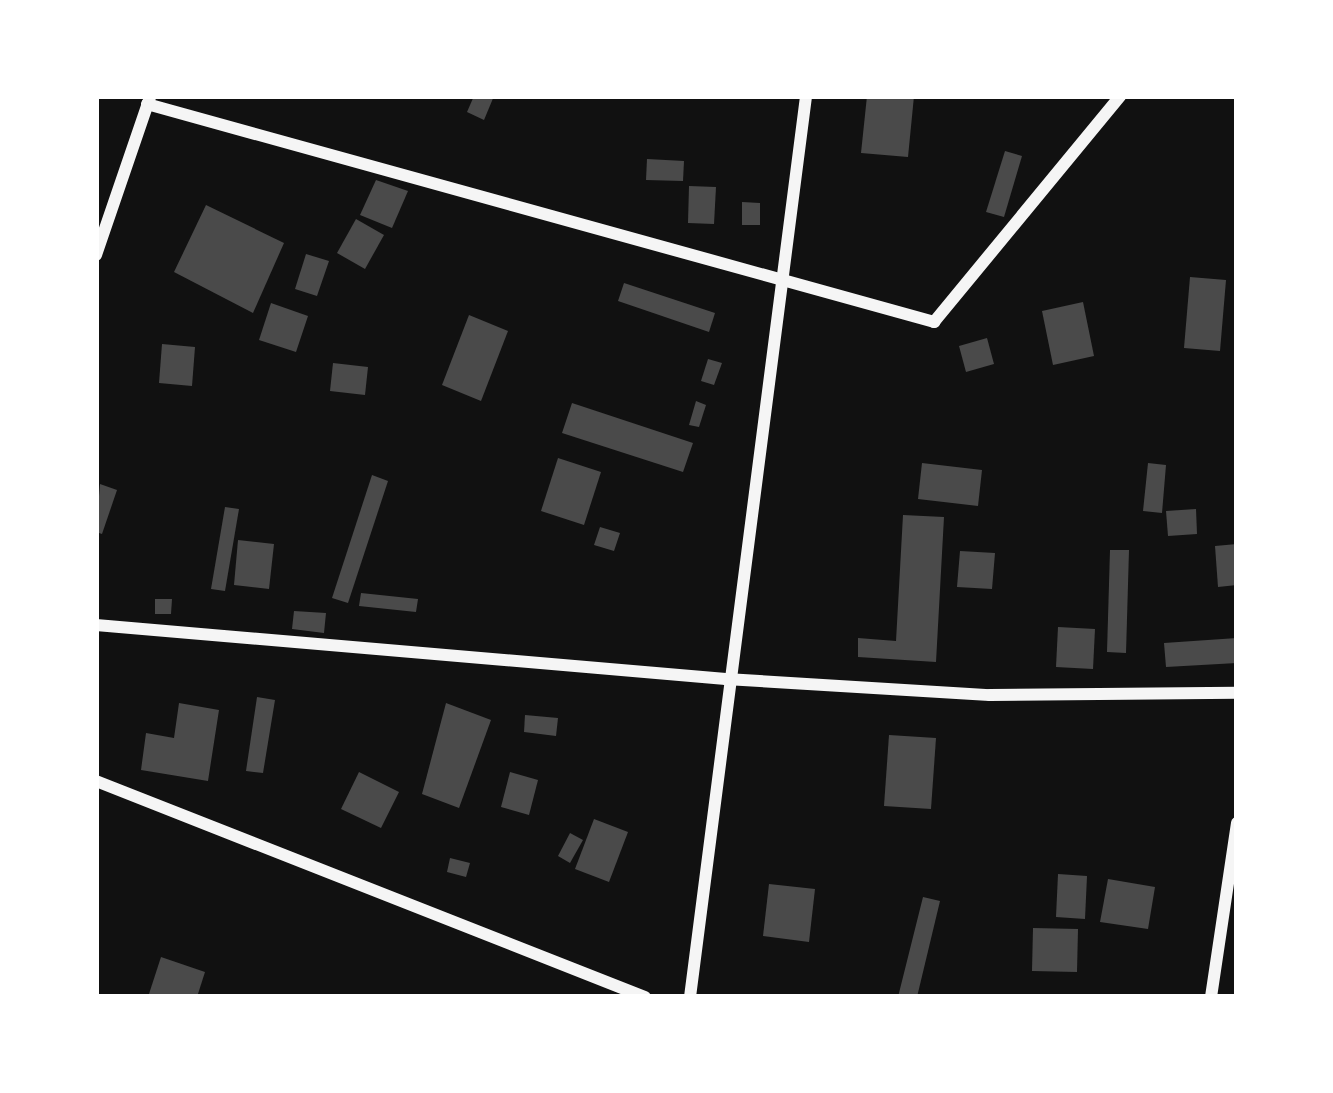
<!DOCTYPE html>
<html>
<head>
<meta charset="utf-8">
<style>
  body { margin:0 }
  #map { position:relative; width:1333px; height:1093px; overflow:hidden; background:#111; font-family:"Titillium Web",sans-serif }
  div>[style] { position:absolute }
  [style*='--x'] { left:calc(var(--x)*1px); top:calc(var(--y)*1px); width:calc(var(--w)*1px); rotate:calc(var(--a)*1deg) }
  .building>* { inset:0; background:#4a4a4a }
  .minor>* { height:12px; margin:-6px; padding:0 6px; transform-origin:6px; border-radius:6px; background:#f5f5f5 }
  span { translate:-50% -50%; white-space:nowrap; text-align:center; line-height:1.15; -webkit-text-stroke:9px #fff; paint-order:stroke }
  .frame { position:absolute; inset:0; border:99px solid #fff; pointer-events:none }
</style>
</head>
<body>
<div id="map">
  <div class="building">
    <i style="clip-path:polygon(474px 96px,494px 96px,484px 120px,467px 112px)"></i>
    <i style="clip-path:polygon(867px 96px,914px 96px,908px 157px,861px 153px)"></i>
    <i style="clip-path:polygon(1005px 151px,1022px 156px,1004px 217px,986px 212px)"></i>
    <i style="clip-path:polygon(647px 159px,684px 161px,683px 181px,646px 180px)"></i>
    <i style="clip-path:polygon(376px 180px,408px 191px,392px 228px,360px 215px)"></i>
    <i style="clip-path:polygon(689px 186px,716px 187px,714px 224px,688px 223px)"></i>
    <i style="clip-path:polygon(742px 202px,760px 203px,760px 225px,742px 225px)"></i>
    <i style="clip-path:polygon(206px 205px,284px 243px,253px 313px,174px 272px)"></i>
    <i style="clip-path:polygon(356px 219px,384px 235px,365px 269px,337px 253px)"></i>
    <i style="clip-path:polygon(306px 254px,329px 261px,317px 296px,295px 289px)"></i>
    <i style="clip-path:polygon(1190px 277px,1226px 280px,1220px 351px,1184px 348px)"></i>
    <i style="clip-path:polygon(624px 283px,715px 313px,709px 332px,618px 301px)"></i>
    <i style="clip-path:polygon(1083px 302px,1094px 356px,1053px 365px,1042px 311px)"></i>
    <i style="clip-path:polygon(271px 303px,308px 316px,296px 352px,259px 340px)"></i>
    <i style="clip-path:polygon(469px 315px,508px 331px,481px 401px,442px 385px)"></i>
    <i style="clip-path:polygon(987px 338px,994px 364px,966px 372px,959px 346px)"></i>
    <i style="clip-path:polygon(162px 344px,195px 347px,192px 386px,159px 383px)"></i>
    <i style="clip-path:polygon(708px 359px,722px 363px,714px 385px,701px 381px)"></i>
    <i style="clip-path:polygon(333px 363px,368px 367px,365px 395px,330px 391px)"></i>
    <i style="clip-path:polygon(696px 401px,706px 405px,699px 427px,689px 425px)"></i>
    <i style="clip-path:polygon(572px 403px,693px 443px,683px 472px,562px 433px)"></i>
    <i style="clip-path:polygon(558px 458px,601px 472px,584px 525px,541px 511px)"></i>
    <i style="clip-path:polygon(922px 463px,982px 470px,978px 506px,918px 499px)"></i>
    <i style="clip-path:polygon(1148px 463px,1166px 465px,1162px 513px,1143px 511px)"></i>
    <i style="clip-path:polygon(372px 475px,388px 481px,348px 603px,332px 598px)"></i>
    <i style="clip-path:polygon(100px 484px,117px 490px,102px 534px,96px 532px)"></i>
    <i style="clip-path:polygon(225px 507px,239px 509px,225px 591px,211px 589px)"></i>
    <i style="clip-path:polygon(1196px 509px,1197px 534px,1168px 536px,1166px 511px)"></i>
    <i style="clip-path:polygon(903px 515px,944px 517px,936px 662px,858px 657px,858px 638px,896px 641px)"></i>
    <i style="clip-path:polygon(600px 527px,620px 533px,614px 551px,594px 545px)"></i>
    <i style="clip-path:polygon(238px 540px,274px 544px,269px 589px,234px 585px)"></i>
    <i style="clip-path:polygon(1237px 544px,1237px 585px,1218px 587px,1215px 546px)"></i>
    <i style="clip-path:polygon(1110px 550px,1129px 550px,1126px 653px,1107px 652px)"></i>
    <i style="clip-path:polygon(960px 551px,995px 553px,992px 589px,957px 587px)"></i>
    <i style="clip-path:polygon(361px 593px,418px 599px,416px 612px,359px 606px)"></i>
    <i style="clip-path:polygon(155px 599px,172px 599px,171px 614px,155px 614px)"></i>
    <i style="clip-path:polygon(294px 611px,326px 613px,324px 633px,292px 629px)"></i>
    <i style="clip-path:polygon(1058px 627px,1095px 629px,1093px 669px,1056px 667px)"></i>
    <i style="clip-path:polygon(1237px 638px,1237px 663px,1166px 667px,1164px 643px)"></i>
    <i style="clip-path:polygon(257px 697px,275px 700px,263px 773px,246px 771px)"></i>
    <i style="clip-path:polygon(179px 703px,219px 710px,208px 781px,141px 770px,146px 733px,174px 738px)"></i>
    <i style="clip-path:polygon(446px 703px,491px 720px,459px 808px,422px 794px)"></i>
    <i style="clip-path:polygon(525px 715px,558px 718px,556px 736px,524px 732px)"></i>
    <i style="clip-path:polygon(889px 735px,936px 738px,931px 809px,884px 806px)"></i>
    <i style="clip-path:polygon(359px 772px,399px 792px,381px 828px,341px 809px)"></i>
    <i style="clip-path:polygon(510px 772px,538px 780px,529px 815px,501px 807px)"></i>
    <i style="clip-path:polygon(594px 819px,628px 832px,609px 882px,575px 869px)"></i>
    <i style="clip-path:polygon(570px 833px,583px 840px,570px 863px,558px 856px)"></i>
    <i style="clip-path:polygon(450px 858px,470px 863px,466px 877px,447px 872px)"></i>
    <i style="clip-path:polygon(1058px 874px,1087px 876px,1085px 919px,1056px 917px)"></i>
    <i style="clip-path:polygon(1108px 879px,1155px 887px,1148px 929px,1100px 922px)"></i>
    <i style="clip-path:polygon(769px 884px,815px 889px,809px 942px,763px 936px)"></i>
    <i style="clip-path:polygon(923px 897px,940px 901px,917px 997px,898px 997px)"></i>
    <i style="clip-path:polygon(1033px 928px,1078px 929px,1077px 972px,1032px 971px)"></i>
    <i style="clip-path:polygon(161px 957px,205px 972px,197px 997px,148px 997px)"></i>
  </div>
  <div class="minor">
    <i style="--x:147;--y:104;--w:817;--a:15.48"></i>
    <i style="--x:934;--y:322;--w:293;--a:-50.5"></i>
    <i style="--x:96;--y:255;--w:167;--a:-71.1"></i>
    <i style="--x:96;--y:625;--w:632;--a:4.9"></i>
    <i style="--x:726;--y:679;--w:264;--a:3.5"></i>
    <i style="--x:990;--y:695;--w:247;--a:-0.5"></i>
    <i style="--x:96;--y:781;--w:590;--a:21.48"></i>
    <i style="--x:690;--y:997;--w:908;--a:-82.66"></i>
    <i style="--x:1211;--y:997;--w:176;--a:-81.5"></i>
  </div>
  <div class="frame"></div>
</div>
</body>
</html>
